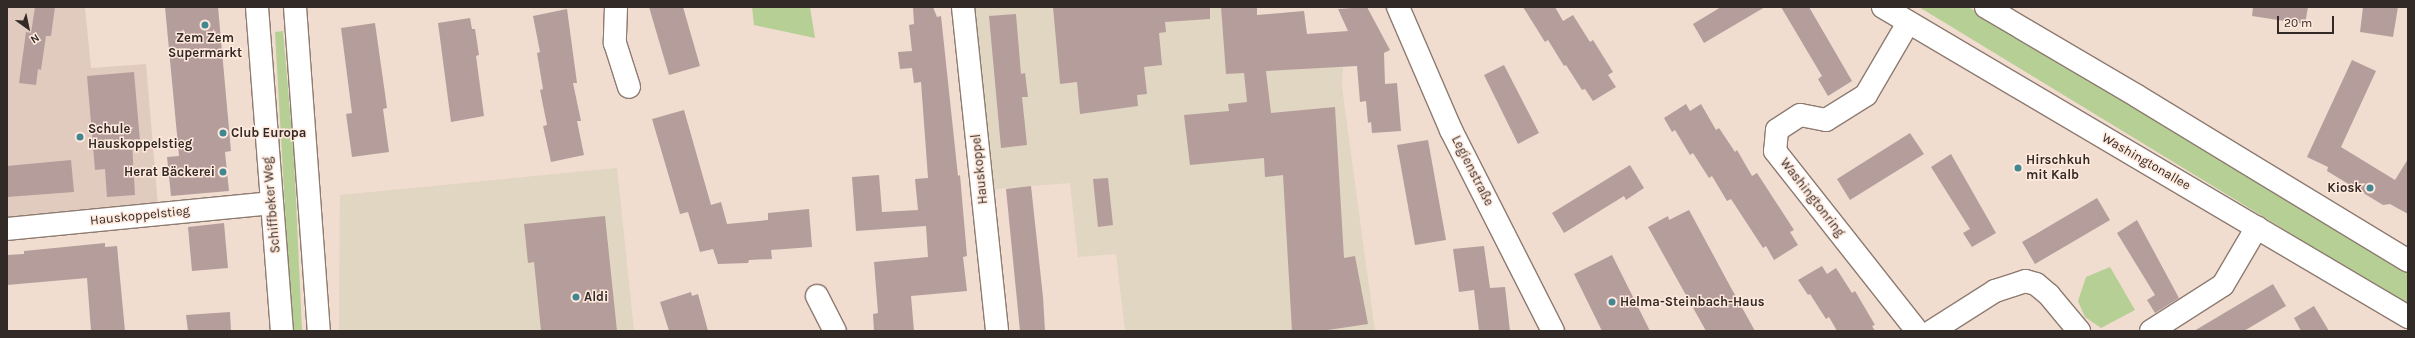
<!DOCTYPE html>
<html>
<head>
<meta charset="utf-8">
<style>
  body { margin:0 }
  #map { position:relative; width:2415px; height:338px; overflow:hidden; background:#f1dcd0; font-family:Karla,sans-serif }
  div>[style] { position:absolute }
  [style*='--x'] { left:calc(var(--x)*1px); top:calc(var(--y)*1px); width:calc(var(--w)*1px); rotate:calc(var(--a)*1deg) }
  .commercial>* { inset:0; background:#e0d6c1 }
  .education>* { inset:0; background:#e1cbbf }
  .green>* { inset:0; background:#b5cf94 }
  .building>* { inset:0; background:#b59d9c }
  .roads { filter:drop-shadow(1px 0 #8e7b70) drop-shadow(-1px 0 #8e7b70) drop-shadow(0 1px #8e7b70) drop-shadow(0 -1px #8e7b70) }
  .minor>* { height:22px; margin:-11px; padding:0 11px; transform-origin:11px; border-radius:11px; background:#fff }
  .major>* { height:22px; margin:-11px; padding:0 11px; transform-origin:11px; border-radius:11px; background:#fff }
  .dots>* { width:11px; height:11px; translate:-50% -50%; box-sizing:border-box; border:2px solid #ffe9dd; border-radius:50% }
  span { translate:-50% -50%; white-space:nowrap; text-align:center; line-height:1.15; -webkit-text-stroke:3px #ffe9dd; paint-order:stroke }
  .poi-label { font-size:13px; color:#322a26; font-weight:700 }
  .left { translate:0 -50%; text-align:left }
  .right { translate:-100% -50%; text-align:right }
  .street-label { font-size:13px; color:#322a26 }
  .frame { position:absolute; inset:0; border:8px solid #322a26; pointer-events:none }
  .north { position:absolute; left:8px; top:8px; width:40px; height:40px; -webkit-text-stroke:3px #ffe9dd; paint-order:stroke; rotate:147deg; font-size:11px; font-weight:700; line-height:16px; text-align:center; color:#322a26 }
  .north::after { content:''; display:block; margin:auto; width:14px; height:18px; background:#322a26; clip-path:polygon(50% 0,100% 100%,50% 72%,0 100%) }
  .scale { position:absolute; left:2277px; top:16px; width:57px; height:18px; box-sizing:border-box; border:2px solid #322a26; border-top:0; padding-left:5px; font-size:12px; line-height:14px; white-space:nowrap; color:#322a26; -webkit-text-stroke:3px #ffe9dd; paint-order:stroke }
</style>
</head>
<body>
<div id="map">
  <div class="commercial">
    <i style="clip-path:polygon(973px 7px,1257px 7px,1257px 15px,1304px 11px,1307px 42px,1343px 66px,1342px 87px,1375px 331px,1125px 331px,1116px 254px,1078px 257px,1070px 183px,982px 190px)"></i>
    <i style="clip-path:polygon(617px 168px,634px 331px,339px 331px,340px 195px)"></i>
  </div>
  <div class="education">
    <i style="clip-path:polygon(7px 7px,85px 7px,91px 68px,146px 64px,158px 206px,7px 219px)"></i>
  </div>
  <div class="green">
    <i style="clip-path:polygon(752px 7px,810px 7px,815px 38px,754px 25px)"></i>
    <i style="clip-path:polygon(1919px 7px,1968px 7px,2408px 271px,2408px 305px)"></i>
    <i style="clip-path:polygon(283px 31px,294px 158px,302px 331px,292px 331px,275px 32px)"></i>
    <i style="clip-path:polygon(2110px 267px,2135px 310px,2101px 328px,2085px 317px,2078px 301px,2086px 277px)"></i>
  </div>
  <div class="building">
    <i style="clip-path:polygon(35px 7px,55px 7px,51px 36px,46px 36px,41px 70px,38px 69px,36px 85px,19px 83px,26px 32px,31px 33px)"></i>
    <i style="clip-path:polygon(165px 7px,218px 7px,231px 151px,225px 152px,229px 191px,171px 196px,167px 157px,179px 156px)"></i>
    <i style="clip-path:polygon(649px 7px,683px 7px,700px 66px,669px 75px)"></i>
    <i style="clip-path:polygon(913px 7px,933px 7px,937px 17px,941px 16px,958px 176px,960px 175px,967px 256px,963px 257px,967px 291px,911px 296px,914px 331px,874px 331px,873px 314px,878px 313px,874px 262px,928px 257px,926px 226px,856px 231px,852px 177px,879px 175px,882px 212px,918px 210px,915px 179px,928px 178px,921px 82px,914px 83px,912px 68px,900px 69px,898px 52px,912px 51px,909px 25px,914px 24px)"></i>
    <i style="clip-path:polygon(1053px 7px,1210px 7px,1210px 19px,1165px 22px,1166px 32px,1159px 33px,1162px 65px,1144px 67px,1147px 94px,1137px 95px,1138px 106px,1080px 114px,1077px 82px,1060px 84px)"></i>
    <i style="clip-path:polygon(1221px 7px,1257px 7px,1257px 15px,1304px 11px,1307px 34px,1348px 31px,1338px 9px,1367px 7px,1390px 50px,1384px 53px,1385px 84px,1397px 83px,1401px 131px,1372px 133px,1371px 122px,1368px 123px,1366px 101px,1360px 102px,1357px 66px,1266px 71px,1271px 113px,1335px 107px,1344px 258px,1355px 256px,1368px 324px,1321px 331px,1292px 331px,1283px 175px,1265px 177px,1264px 158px,1190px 165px,1184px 115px,1229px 111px,1228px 104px,1247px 102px,1244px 73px,1226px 74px)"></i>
    <i style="clip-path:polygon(1523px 7px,1555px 7px,1563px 21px,1573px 15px,1590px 42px,1593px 40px,1613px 72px,1608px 75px,1616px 87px,1593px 101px,1585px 89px,1582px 90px,1566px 65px,1564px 66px,1548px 40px,1545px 42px)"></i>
    <i style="clip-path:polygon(1721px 7px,1765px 7px,1704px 43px,1693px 24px)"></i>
    <i style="clip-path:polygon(1781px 7px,1809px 7px,1852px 81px,1828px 96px,1818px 79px,1822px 76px)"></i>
    <i style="clip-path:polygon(2253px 7px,2308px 7px,2305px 24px,2252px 16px)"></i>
    <i style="clip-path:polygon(2363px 7px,2398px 7px,2393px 37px,2360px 32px)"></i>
    <i style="clip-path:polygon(567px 9px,577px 83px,573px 83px,581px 121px,577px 121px,584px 155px,551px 162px,543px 126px,547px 125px,540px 90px,543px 89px,537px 53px,540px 52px,533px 16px)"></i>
    <i style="clip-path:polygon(1016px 14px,1021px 74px,1025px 73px,1028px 97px,1022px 97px,1027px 145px,1001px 148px,989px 16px)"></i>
    <i style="clip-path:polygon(470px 18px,472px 29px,475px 29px,479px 55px,476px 56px,484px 116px,451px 122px,438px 23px)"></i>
    <i style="clip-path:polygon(375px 23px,387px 108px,383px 109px,389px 152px,352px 157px,346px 114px,352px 113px,341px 28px)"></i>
    <i style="clip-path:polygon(2352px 60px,2376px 71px,2341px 147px,2395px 180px,2408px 159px,2408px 214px,2390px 204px,2383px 205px,2327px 171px,2328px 167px,2307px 157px)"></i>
    <i style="clip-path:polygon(1504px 65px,1539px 133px,1518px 144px,1484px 75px)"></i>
    <i style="clip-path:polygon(134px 72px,140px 141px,132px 142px,135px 195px,107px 197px,105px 169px,95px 170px,87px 76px)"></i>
    <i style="clip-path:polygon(1686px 104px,1690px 111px,1701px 104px,1716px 130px,1719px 128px,1735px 152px,1737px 150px,1752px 176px,1757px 173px,1794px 230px,1790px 232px,1798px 245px,1774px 260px,1766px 246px,1763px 248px,1731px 199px,1727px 201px,1712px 176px,1709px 178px,1693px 153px,1690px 155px,1675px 130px,1672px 132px,1664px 118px)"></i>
    <i style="clip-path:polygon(684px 110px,711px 205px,721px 202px,727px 224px,768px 220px,768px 213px,809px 209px,812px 247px,771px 250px,772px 259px,749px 260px,748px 263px,718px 264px,713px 249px,700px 252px,688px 212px,680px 214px,652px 119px)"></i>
    <i style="clip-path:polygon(1910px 133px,1924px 154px,1850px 200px,1837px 179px)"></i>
    <i style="clip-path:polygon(1428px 140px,1446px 240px,1415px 245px,1397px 145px)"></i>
    <i style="clip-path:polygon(1951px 154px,1996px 233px,1972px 247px,1963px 233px,1970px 229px,1931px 167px)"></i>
    <i style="clip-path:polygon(71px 160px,74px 192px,7px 197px,7px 166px)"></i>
    <i style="clip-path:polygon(1630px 165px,1644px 188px,1626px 200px,1624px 196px,1564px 233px,1552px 213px)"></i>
    <i style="clip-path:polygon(1108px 178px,1113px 225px,1098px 227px,1093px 179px)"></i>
    <i style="clip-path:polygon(1031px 186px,1043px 297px,1045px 331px,1020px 331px,1006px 189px)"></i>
    <i style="clip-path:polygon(2097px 198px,2110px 220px,2035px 264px,2022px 242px)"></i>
    <i style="clip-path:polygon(1689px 210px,1730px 286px,1755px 331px,1706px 331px,1648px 227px,1668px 216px,1669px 220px)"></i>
    <i style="clip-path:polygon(605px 216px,617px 331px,541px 331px,534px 262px,528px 263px,524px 224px)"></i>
    <i style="clip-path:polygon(2137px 220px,2179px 298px,2155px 313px,2147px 300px,2155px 295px,2117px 233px)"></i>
    <i style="clip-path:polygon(224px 223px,228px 268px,192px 271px,188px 227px)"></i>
    <i style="clip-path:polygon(105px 243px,105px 247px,117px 246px,125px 331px,91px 331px,87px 278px,7px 285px,7px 255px,24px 254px,24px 251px)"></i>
    <i style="clip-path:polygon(1484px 246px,1490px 288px,1505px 287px,1510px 331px,1479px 331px,1474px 290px,1459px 292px,1453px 249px)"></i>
    <i style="clip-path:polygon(1612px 255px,1650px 331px,1602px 331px,1574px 274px)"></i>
    <i style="clip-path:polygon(1822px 266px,1827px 274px,1836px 268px,1852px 293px,1855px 291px,1875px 325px,1872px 326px,1875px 331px,1837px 331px,1829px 317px,1826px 319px,1810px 294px,1808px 295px,1798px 280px)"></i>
    <i style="clip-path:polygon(2273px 284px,2286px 306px,2244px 331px,2194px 331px)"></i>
    <i style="clip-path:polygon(691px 292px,692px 296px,698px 294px,708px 331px,669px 331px,660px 302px)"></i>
    <i style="clip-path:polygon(2314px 306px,2329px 331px,2301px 331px,2294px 318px)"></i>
    <i style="clip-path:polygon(230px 312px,231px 331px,188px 331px,186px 315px)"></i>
  </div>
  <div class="roads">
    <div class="minor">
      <i style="--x:616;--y:7;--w:36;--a:92"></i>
      <i style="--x:615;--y:43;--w:46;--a:72.3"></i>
      <i style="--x:963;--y:7;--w:326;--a:84"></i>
      <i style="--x:1398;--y:7;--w:134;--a:66.7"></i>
      <i style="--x:1451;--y:130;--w:225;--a:63.1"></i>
      <i style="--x:1883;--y:7;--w:610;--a:30.56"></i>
      <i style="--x:1986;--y:7;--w:175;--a:30.5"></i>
      <i style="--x:2137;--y:96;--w:317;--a:31.3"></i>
      <i style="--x:1908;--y:23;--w:83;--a:120.3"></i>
      <i style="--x:1866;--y:95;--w:47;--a:148"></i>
      <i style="--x:1826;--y:120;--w:26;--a:-169"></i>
      <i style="--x:1800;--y:115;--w:27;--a:147"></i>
      <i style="--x:1777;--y:130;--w:21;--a:95"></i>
      <i style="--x:1775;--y:151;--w:229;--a:51.7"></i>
      <i style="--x:7;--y:229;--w:266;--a:-5.6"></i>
      <i style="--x:817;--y:296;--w:39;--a:63"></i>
      <i style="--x:1932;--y:331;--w:75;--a:-32.4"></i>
      <i style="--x:1995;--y:291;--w:32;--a:-18"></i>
      <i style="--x:2025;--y:281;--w:11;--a:15"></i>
      <i style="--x:2036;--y:284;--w:17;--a:40"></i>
      <i style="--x:2049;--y:295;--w:47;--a:50.2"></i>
      <i style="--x:2151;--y:331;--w:85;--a:-32.6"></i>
      <i style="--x:2223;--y:285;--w:67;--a:-59.6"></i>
    </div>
    <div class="major">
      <i style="--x:257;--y:7;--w:325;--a:85.6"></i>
      <i style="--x:295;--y:7;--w:325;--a:85.8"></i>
    </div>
  </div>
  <div class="dots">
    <i style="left:205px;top:25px;background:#418791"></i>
    <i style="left:223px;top:133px;background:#418791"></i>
    <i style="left:80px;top:137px;background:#418791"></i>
    <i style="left:2018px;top:168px;background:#418791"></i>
    <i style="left:223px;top:172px;background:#418791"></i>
    <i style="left:2370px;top:188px;background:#418791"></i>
    <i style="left:576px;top:297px;background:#418791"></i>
    <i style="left:1612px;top:302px;background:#418791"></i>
  </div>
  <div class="poi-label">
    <span style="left:205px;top:46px">Zem Zem<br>Supermarkt</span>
    <span class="left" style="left:88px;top:137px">Schule<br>Hauskoppelstieg</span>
    <span class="left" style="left:231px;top:133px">Club Europa</span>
    <span class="left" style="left:2026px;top:168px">Hirschkuh<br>mit Kalb</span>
    <span class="right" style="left:215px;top:172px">Herat Bäckerei</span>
    <span class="right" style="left:2362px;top:188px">Kiosk</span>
    <span class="left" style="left:584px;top:297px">Aldi</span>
    <span class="left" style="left:1620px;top:302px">Helma-Steinbach-Haus</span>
  </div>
  <div class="street-label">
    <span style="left:2146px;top:162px;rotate:30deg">Washingtonallee</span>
    <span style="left:980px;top:169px;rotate:-96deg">Hauskoppel</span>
    <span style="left:1472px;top:171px;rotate:63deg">Legienstraße</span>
    <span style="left:1812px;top:198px;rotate:52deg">Washingtonring</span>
    <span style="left:272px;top:205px;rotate:-95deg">Schiffbeker Weg</span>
    <span style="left:140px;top:216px;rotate:-6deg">Hauskoppelstieg</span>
  </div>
  <div class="frame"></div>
  <div class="north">N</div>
  <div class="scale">20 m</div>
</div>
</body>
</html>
